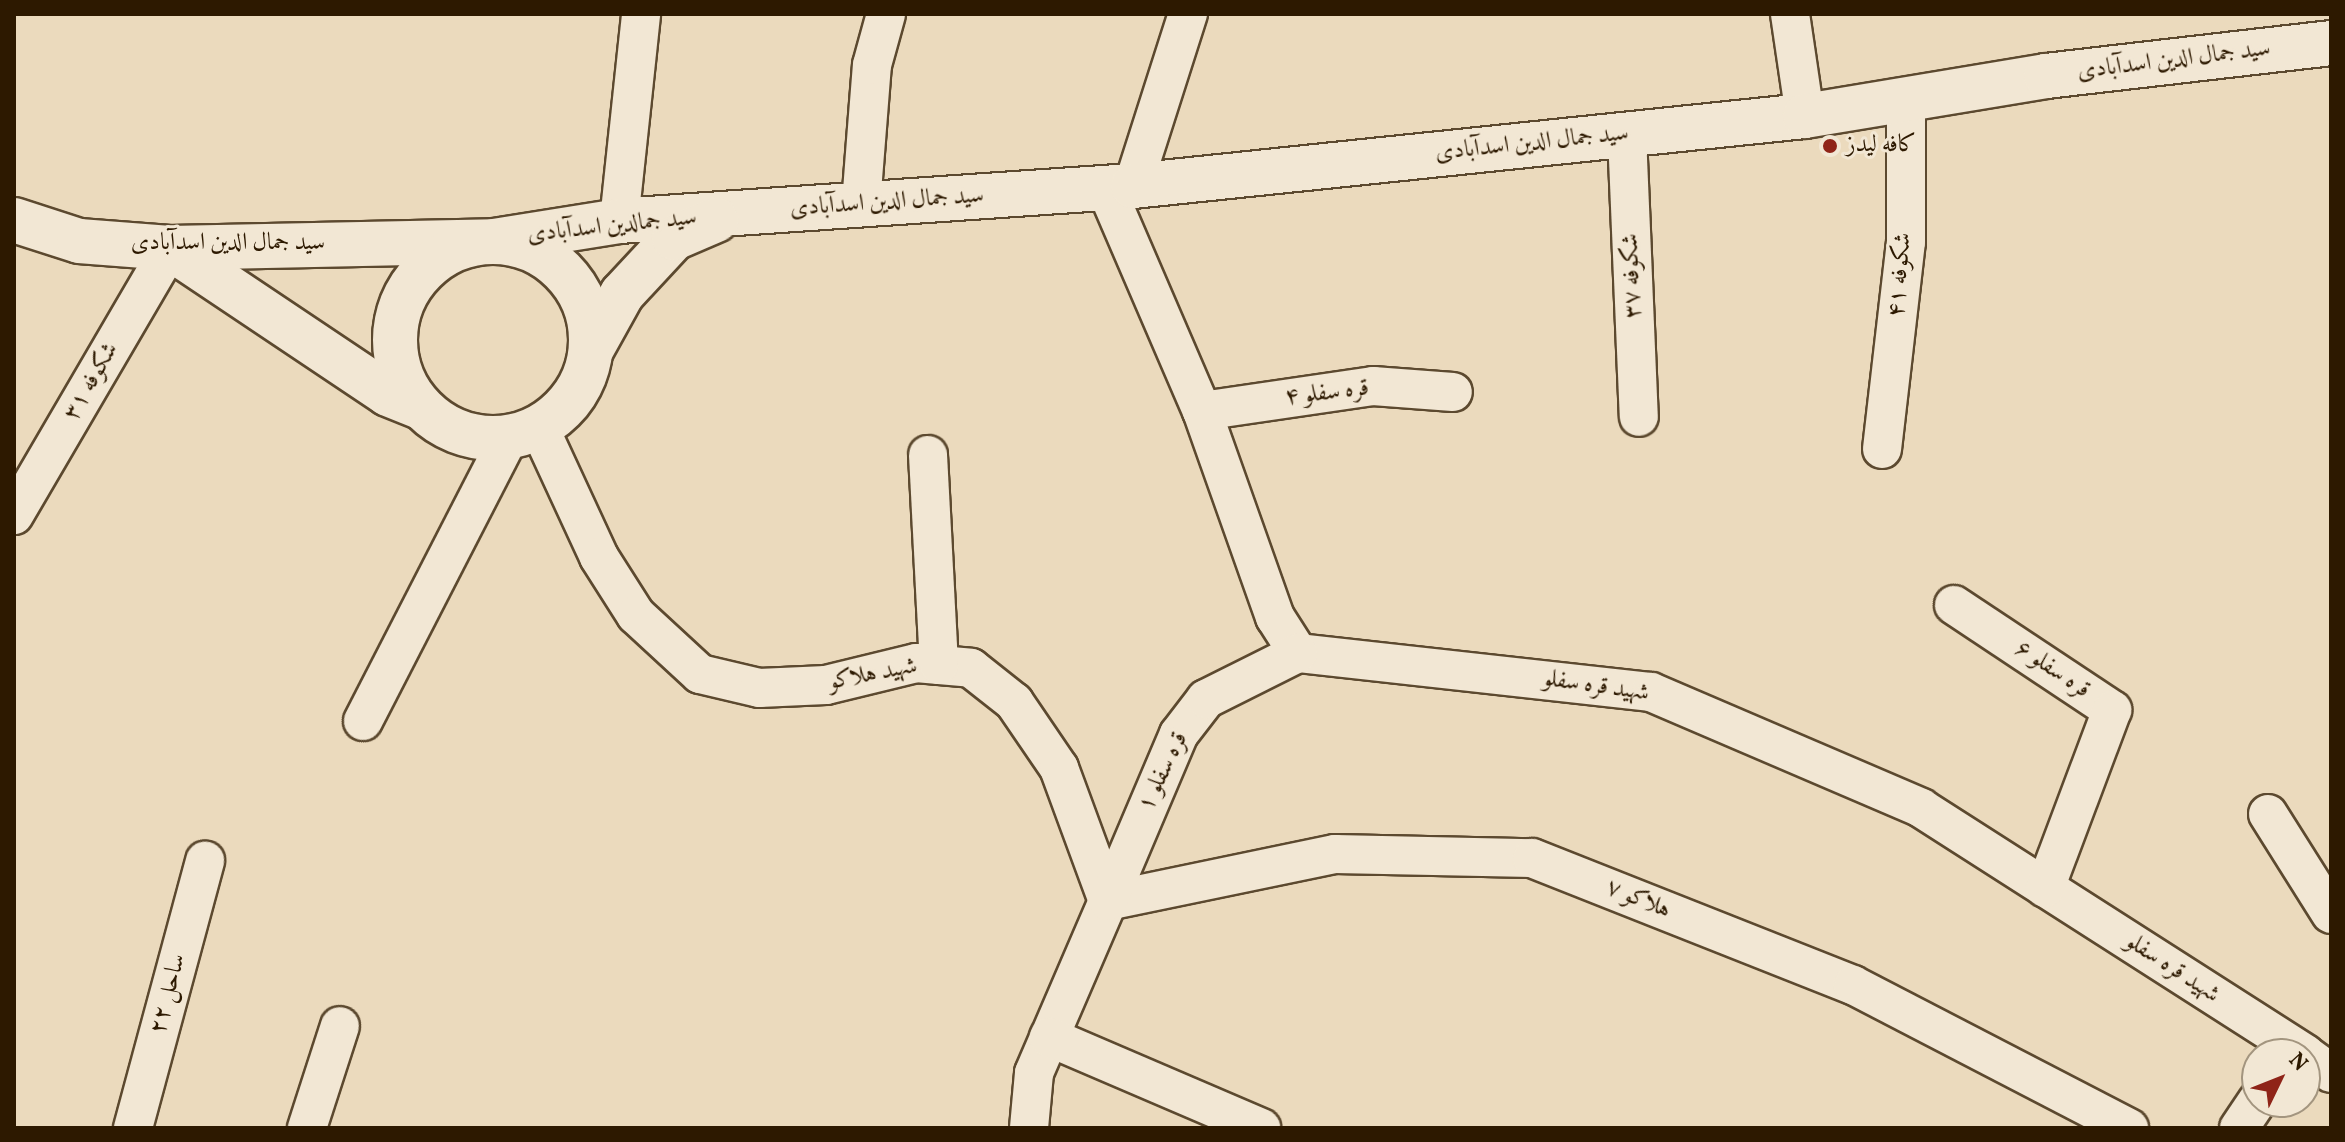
<!DOCTYPE html>
<html>
<head>
<meta charset="utf-8">
<style>
  body { margin:0 }
  #map { position:relative; width:2345px; height:1142px; overflow:hidden; background:#ebdabd; font-family:Vollkorn,Amiri,serif }
  div>[style] { position:absolute }
  [style*='--x'] { left:calc(var(--x)*1px); top:calc(var(--y)*1px); width:calc(var(--w)*1px); rotate:calc(var(--a)*1deg) }
  .roads { filter:drop-shadow(2px 0 #5c492f) drop-shadow(-2px 0 #5c492f) drop-shadow(0 2px #5c492f) drop-shadow(0 -2px #5c492f) }
  .street>* { height:38px; margin:-19px; padding:0 19px; transform-origin:19px; border-radius:19px; background:#f2e7d4 }
  .secondary>* { height:44px; margin:-22px; padding:0 22px; transform-origin:22px; border-radius:22px; background:#f2e7d4 }
  .secondary>.ring { margin:-22px; padding:0; box-sizing:content-box; background:none; border:44px solid #f2e7d4; border-radius:50% }
  .dots>* { width:22px; height:22px; translate:-50% -50%; box-sizing:border-box; border:4px solid #f2e7d4; border-radius:50% }
  span { translate:-50% -50%; white-space:nowrap; text-align:center; line-height:1.15; -webkit-text-stroke:6px #f2e7d4; paint-order:stroke }
  .street-label { font-size:24px; color:#2d1900 }
  .poi-label { font-size:24px; color:#2d1900 }
  .left { translate:0 -50%; text-align:left }
  .frame { position:absolute; inset:0; border:16px solid #2d1900; pointer-events:none }
  .north { position:absolute; left:2241px; top:1038px; width:80px; height:80px; box-sizing:border-box; background:#f2e7d4; border:2px solid #a3957f; border-radius:50%; rotate:47deg; font-size:22px; font-weight:700; line-height:32px; text-align:center; color:#2d1900 }
  .north::after { content:''; display:block; margin:auto; width:28px; height:36px; background:#8f2418; clip-path:polygon(50% 0,100% 100%,50% 72%,0 100%) }
</style>
</head>
<body>
<div id="map">
  <div class="roads">
    <div class="street">
      <i style="--x:1790;--y:14;--w:103;--a:81.6"></i>
      <i style="--x:1627;--y:135;--w:282;--a:87.6"></i>
      <i style="--x:1105;--y:186;--w:245;--a:66.7"></i>
      <i style="--x:1202;--y:411;--w:219;--a:70.5"></i>
      <i style="--x:1275;--y:617;--w:43;--a:57.4"></i>
      <i style="--x:1298;--y:653;--w:355;--a:6.3"></i>
      <i style="--x:1651;--y:692;--w:294;--a:23.2"></i>
      <i style="--x:1921;--y:808;--w:456;--a:32.6"></i>
      <i style="--x:1133;--y:186;--w:181;--a:-72.3"></i>
      <i style="--x:861;--y:204;--w:139;--a:-85.5"></i>
      <i style="--x:872;--y:65;--w:53;--a:-74.6"></i>
      <i style="--x:619;--y:221;--w:208;--a:-83.9"></i>
      <i style="--x:1202;--y:411;--w:173;--a:-8.3"></i>
      <i style="--x:1373;--y:386;--w:80;--a:4.3"></i>
      <i style="--x:539;--y:427;--w:143;--a:65.2"></i>
      <i style="--x:599;--y:557;--w:69;--a:57.5"></i>
      <i style="--x:636;--y:615;--w:87;--a:42.7"></i>
      <i style="--x:700;--y:674;--w:61;--a:13.3"></i>
      <i style="--x:759;--y:688;--w:67;--a:-2.6"></i>
      <i style="--x:826;--y:685;--w:93;--a:-13.7"></i>
      <i style="--x:916;--y:663;--w:23;--a:5"></i>
      <i style="--x:939;--y:665;--w:32;--a:5"></i>
      <i style="--x:971;--y:668;--w:55;--a:38.3"></i>
      <i style="--x:1014;--y:702;--w:80;--a:55.7"></i>
      <i style="--x:1059;--y:768;--w:142;--a:69.8"></i>
      <i style="--x:1108;--y:901;--w:187;--a:113.3"></i>
      <i style="--x:1034;--y:1073;--w:55;--a:95.2"></i>
      <i style="--x:1882;--y:449;--w:208;--a:-83.4"></i>
      <i style="--x:1906;--y:242;--w:142;--a:-90"></i>
      <i style="--x:928;--y:455;--w:210;--a:87"></i>
      <i style="--x:14;--y:515;--w:309;--a:-59.7"></i>
      <i style="--x:1954;--y:605;--w:190;--a:33.6"></i>
      <i style="--x:2112;--y:710;--w:190;--a:110.6"></i>
      <i style="--x:363;--y:721;--w:319;--a:-62.8"></i>
      <i style="--x:2268;--y:814;--w:118;--a:57.8"></i>
      <i style="--x:1108;--y:901;--w:232;--a:-11.7"></i>
      <i style="--x:1335;--y:854;--w:197;--a:1.2"></i>
      <i style="--x:1532;--y:858;--w:345;--a:21.6"></i>
      <i style="--x:1853;--y:985;--w:311;--a:27.4"></i>
      <i style="--x:1108;--y:901;--w:181;--a:-67"></i>
      <i style="--x:1179;--y:734;--w:44;--a:-52.4"></i>
      <i style="--x:1206;--y:699;--w:103;--a:-26.6"></i>
      <i style="--x:1049;--y:1037;--w:231;--a:23.2"></i>
      <i style="--x:2305;--y:1054;--w:32;--a:36"></i>
      <i style="--x:133;--y:1128;--w:277;--a:-74.9"></i>
      <i style="--x:307;--y:1128;--w:107;--a:-72.1"></i>
      <i style="--x:2239;--y:1128;--w:32;--a:-56"></i>
    </div>
    <div class="secondary">
      <i style="--x:14;--y:220;--w:68;--a:17.9"></i>
      <i style="--x:79;--y:241;--w:91;--a:4.4"></i>
      <i style="--x:170;--y:248;--w:324;--a:-1.2"></i>
      <i style="--x:494;--y:241;--w:127;--a:-9.1"></i>
      <i style="--x:619;--y:221;--w:515;--a:-3.9"></i>
      <i style="--x:1133;--y:186;--w:676;--a:-5.95"></i>
      <i style="--x:1805;--y:116;--w:244;--a:-9.4"></i>
      <i style="--x:2046;--y:76;--w:287;--a:-6.6"></i>
      <i class="ring" style="left:395px;top:242px;width:152px;height:152px"></i>
      <i style="--x:170;--y:248;--w:262;--a:33.8"></i>
      <i style="--x:388;--y:394;--w:35;--a:22"></i>
      <i style="--x:591;--y:350;--w:64;--a:-61"></i>
      <i style="--x:622;--y:294;--w:76;--a:-47.1"></i>
      <i style="--x:674;--y:238;--w:46;--a:-23.2"></i>
    </div>
  </div>
  <div class="dots">
    <i style="left:1830px;top:146px;background:#8f2418"></i>
  </div>
  <div class="street-label">
    <span style="left:2174px;top:61px;rotate:-7deg">سید جمال الدین اسدآبادی</span>
    <span style="left:1532px;top:144px;rotate:-6deg">سید جمال الدین اسدآبادی</span>
    <span style="left:887px;top:203px;rotate:-4deg">سید جمال الدین اسدآبادی</span>
    <span style="left:612px;top:227px;rotate:-6deg">سید جمالدین اسدآبادی</span>
    <span style="left:228px;top:244px">سید جمال الدین اسدآبادی</span>
    <span style="left:1901px;top:275px;rotate:-85deg">شکوفه ۴۱</span>
    <span style="left:1633px;top:276px;rotate:-92deg">شکوفه ۳۷</span>
    <span style="left:92px;top:382px;rotate:-60deg">شکوفه ۳۱</span>
    <span style="left:1327px;top:394px;rotate:-7deg">قره سفلو ۴</span>
    <span style="left:2052px;top:670px;rotate:34deg">قره سفلو ۶</span>
    <span style="left:873px;top:675px;rotate:-11deg">شهید هلاکو</span>
    <span style="left:1596px;top:687px;rotate:8deg">شهید قره سفلو</span>
    <span style="left:1164px;top:772px;rotate:-64deg">قره سفلو ۱</span>
    <span style="left:1638px;top:900px;rotate:22deg">هلاکو ۷</span>
    <span style="left:2172px;top:969px;rotate:33deg">شهید قره سفلو</span>
    <span style="left:169px;top:994px;rotate:-75deg">ساحل ۲۲</span>
  </div>
  <div class="poi-label">
    <span class="left" style="left:1846px;top:146px">کافه لیدز</span>
  </div>
  <div class="frame"></div>
  <div class="north">N</div>
</div>
</body>
</html>
